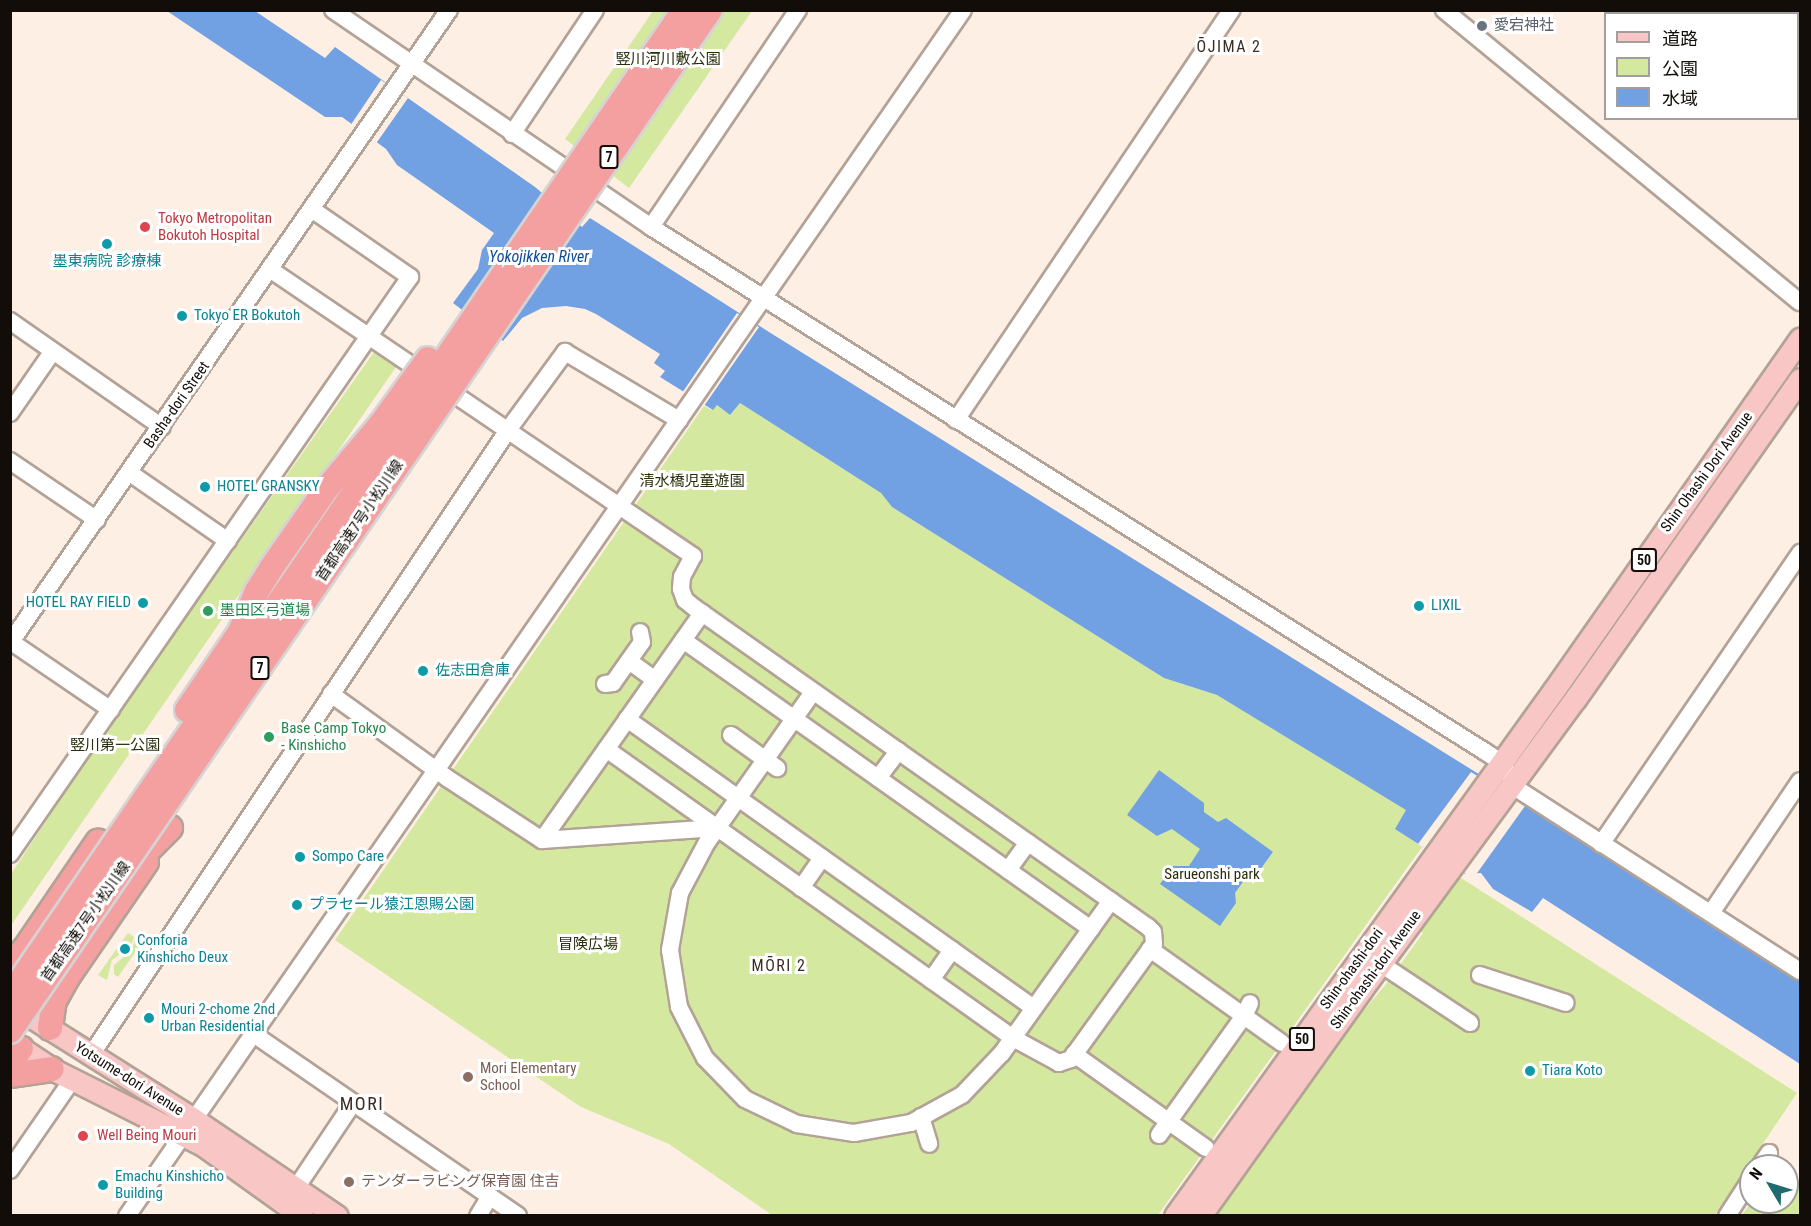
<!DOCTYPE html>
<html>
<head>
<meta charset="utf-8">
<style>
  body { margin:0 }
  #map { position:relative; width:1811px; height:1226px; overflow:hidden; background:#feefe5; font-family:"Roboto Condensed","Noto Sans JP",sans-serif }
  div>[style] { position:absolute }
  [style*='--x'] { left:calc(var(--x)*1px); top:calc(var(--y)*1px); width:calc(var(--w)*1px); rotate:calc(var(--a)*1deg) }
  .green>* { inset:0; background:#d4e89f }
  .water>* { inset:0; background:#71a0e3 }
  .pier>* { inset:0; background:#feefe5 }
  .roads { filter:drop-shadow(2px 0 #b3a296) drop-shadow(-2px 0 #b3a296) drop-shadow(0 2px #b3a296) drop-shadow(0 -2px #b3a296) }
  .minor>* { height:16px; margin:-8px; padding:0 8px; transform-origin:8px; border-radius:8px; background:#fff }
  .major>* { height:21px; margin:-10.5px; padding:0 10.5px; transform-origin:10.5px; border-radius:10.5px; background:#f9c6c6 }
  .highway>* { height:24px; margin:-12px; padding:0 12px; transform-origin:12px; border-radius:12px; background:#f5a0a0 }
  .rail>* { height:4.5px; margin-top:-2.25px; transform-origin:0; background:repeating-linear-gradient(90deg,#5e5550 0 10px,transparent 0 20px) }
  .bridges { filter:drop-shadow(2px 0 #d5d3d3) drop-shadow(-2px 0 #d5d3d3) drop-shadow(0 2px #d5d3d3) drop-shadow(0 -2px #d5d3d3) }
  .highway-bridge>* { height:24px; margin:-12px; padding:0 12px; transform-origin:12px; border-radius:12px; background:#f5a0a0 }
  .dots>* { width:16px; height:16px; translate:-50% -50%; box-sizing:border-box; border:3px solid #fff; border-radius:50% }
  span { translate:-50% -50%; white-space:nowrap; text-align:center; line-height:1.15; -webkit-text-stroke:6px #fff; paint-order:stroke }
  .shield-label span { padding:2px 4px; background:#fff; border:2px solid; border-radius:4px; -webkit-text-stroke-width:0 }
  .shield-label { font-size:14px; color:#130d09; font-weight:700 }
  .worship-label { font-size:15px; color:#5b616d }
  .left { translate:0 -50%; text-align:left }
  .park-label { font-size:15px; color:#282f0b }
  .health-label { font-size:15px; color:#be3a42 }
  .culture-label { font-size:15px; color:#0d838f }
  .right { translate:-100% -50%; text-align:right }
  .street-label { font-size:15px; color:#130d09 }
  .leisure-label { font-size:15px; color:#27864d }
  .education-label { font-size:15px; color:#785e54 }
  .neighbourhood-label { font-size:16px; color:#3a2c22; letter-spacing:1.5px }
  .water-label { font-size:16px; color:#0e4c9b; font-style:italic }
  .quarter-label { font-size:18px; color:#3a2c22; letter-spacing:1.5px }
  .frame { position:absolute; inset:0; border:12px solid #130d09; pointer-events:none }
  .legend { position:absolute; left:1604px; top:12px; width:195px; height:108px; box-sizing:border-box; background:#fff; border:2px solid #a19e9d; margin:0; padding:8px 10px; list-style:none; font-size:18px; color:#130d09 }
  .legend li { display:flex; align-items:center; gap:12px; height:30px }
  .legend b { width:30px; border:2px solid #a19e9d }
  .north { position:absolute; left:1739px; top:1154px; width:60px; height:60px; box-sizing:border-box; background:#fff; border:2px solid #a19e9d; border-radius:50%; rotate:308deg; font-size:16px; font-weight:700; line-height:24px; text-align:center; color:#130d09 }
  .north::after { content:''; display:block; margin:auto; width:21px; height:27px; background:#1f6b6f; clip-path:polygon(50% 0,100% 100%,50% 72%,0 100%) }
</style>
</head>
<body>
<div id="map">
  <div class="green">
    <i style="clip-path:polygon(653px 11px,752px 11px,629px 188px,565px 139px)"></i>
    <i style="clip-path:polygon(374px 352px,396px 367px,12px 924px,11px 874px,103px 735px)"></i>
    <i style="clip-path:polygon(740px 403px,881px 493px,892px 507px,1164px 678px,1217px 695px,1407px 810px,1396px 829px,1422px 847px,1158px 1215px,772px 1215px,669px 1144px,581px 1107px,335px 940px,704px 406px,712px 410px,717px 405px,730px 415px)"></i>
    <i style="clip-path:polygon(1458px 876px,1797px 1093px,1715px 1215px,1216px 1216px,1342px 1036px,1387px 983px,1423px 933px,1419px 931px)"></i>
    <i style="clip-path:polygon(128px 933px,134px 937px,132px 943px,129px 948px,112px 960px,107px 980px,98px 975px)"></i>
    <i style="clip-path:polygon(136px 938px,142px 942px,118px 977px,114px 974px,114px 965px,131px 951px)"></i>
    <i style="clip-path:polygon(1787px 1173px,1800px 1183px,1800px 1215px,1742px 1215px,1751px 1202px,1787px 1202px)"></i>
  </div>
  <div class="water">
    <i style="clip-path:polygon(167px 11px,255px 11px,325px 58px,335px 47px,535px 187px,582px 227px,590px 218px,769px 332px,1697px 910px,1800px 978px,1800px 1064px,1543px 898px,1532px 912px,1493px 889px,1481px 873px,1465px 874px,1395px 829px,1406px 810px,1217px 695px,1164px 678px,892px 507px,881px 493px,740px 403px,730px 415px,717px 405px,713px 410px,660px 377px,665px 371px,654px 363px,660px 354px,596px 314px,585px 309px,566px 306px,542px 308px,522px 318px,503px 341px,453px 303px,478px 269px,482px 250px,494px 233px,397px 165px,386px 149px,342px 117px,325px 117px)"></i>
    <i style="clip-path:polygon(1159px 770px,1204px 803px,1204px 812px,1218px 822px,1226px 818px,1273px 852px,1254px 878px,1245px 879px,1235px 893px,1236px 903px,1220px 926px,1160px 884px,1173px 866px,1189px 866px,1200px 849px,1172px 829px,1157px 836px,1127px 815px)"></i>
  </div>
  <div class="pier">
    <i style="clip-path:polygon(381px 80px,408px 98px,375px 145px,350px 126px)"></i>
    <i style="clip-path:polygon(737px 313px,759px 327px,704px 406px,682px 393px)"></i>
    <i style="clip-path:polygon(1471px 772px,1525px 806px,1475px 876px,1469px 876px,1418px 844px)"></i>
  </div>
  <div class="roads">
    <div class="minor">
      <i style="--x:333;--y:10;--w:385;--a:34.3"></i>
      <i style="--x:651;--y:227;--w:984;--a:32.17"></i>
      <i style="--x:1484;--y:751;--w:20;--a:33"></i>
      <i style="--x:1501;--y:762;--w:33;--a:57"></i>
      <i style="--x:1519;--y:790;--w:334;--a:32.8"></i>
      <i style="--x:1444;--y:10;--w:460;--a:39.4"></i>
      <i style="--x:512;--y:134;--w:149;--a:-56.2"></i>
      <i style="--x:651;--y:227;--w:262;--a:-55.9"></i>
      <i style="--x:271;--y:270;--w:510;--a:34.13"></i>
      <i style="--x:693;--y:556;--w:24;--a:118"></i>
      <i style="--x:682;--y:577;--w:12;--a:95"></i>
      <i style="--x:681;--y:589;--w:12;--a:70"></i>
      <i style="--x:685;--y:600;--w:13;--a:39"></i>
      <i style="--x:695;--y:608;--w:554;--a:35.15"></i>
      <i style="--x:1148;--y:927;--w:7;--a:45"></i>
      <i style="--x:1153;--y:932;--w:12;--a:85"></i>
      <i style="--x:1154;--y:944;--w:142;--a:125.8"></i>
      <i style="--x:1071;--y:1059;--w:13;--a:162"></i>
      <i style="--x:1059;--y:1063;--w:52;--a:-151.5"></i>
      <i style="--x:1013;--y:1038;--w:499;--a:-144.6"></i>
      <i style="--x:10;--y:321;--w:185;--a:34.9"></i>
      <i style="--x:10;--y:413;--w:75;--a:-55.3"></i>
      <i style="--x:956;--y:420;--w:494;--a:-56.1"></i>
      <i style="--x:10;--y:461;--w:105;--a:34.1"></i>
      <i style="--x:130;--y:473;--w:119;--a:34.8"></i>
      <i style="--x:683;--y:640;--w:500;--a:35.3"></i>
      <i style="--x:10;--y:641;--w:122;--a:34.3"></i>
      <i style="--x:10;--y:643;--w:770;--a:-55.26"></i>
      <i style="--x:629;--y:661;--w:32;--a:36"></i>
      <i style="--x:605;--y:684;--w:8;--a:-7"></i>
      <i style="--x:613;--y:683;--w:50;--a:-54.7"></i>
      <i style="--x:642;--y:642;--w:10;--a:-101"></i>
      <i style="--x:813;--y:692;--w:184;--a:125.2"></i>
      <i style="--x:707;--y:842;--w:58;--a:117.9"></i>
      <i style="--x:680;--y:893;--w:58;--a:100"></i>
      <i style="--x:670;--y:950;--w:58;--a:81"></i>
      <i style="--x:679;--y:1007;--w:57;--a:63"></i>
      <i style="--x:705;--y:1058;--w:57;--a:45.7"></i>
      <i style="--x:745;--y:1099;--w:58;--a:25.7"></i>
      <i style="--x:797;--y:1124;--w:58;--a:9"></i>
      <i style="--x:854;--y:1133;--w:58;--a:-10"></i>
      <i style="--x:911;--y:1123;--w:58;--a:-28.8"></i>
      <i style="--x:962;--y:1095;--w:58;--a:-46.4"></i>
      <i style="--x:1002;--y:1053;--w:187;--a:-54.4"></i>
      <i style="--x:331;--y:694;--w:143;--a:35.9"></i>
      <i style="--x:447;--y:778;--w:113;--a:33.1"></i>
      <i style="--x:542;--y:840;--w:175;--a:-3.9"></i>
      <i style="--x:627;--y:719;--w:499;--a:35.4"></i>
      <i style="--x:731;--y:735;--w:57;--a:35.7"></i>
      <i style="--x:878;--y:778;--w:34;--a:-53"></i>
      <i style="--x:542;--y:840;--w:278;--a:-54.8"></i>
      <i style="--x:1601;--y:844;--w:353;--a:-55.6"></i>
      <i style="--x:10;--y:854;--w:702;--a:-55.27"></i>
      <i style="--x:410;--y:277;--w:118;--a:-145.4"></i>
      <i style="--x:1008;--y:870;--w:34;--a:-54"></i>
      <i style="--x:801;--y:888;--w:37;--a:-55"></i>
      <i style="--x:1711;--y:913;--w:159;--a:-56"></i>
      <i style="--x:1150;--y:949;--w:162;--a:35.5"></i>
      <i style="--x:1390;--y:970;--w:96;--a:33.5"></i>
      <i style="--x:1480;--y:975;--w:90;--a:18"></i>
      <i style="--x:931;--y:980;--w:37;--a:-55"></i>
      <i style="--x:252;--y:1033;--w:323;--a:34.5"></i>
      <i style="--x:1074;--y:1054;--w:162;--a:35.5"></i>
      <i style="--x:91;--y:1055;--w:751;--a:-56.29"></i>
      <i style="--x:508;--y:430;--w:97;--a:-53.8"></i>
      <i style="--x:565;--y:352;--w:133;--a:30.8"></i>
      <i style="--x:921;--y:1117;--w:28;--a:73"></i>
      <i style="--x:1159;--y:1135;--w:146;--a:-54.5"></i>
      <i style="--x:1244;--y:1016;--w:14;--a:-65"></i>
      <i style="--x:1760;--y:1166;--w:16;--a:-55"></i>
      <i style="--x:10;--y:1170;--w:109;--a:-55.4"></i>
      <i style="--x:296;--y:1188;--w:102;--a:-56.2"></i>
      <i style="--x:127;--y:1216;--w:1467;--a:-55.27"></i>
      <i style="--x:478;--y:1216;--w:23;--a:-59"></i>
      <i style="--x:1727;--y:1216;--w:44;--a:-57"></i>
    </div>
    <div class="major">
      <i style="--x:11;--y:1004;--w:214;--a:32.2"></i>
      <i style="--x:192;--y:1118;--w:175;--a:34.1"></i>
      <i style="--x:10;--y:1041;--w:53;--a:33.4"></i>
      <i style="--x:54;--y:1070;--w:167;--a:26.7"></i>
      <i style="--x:203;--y:1145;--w:122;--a:35.6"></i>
      <i style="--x:1175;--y:1216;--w:648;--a:-54.23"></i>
      <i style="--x:1554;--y:690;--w:429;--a:-55"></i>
      <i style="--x:1200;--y:1216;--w:277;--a:-54.5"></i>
      <i style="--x:1361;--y:990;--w:361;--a:-53.7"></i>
      <i style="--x:1575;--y:699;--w:391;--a:-54.9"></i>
    </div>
    <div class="highway">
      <i style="--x:127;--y:871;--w:61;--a:-45"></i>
      <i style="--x:10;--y:966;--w:23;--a:-49"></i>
      <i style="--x:25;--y:949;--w:130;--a:-55.7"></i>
      <i style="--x:50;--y:1028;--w:27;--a:-82"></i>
      <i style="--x:54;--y:1001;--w:29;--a:-61"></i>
      <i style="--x:68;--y:976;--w:138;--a:-55.6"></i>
      <i style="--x:10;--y:1064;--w:19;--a:-55"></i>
      <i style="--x:10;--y:1075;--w:42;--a:-8.1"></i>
    </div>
  </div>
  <div class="rail">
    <i style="--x:1743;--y:10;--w:6;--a:45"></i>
    <i style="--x:1798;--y:51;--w:3;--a:45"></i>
  </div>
  <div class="bridges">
    <div class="highway-bridge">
      <i style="--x:187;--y:710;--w:94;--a:-55.8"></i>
      <i style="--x:240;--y:632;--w:44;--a:-67.5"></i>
      <i style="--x:257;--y:591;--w:28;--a:-58"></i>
      <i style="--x:272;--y:567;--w:96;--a:-55.2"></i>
      <i style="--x:327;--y:488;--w:84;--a:-49.8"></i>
      <i style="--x:381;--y:424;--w:80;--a:-54.1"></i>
      <i style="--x:10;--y:996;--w:1194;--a:-55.64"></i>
      <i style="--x:10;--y:1031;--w:1238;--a:-55.57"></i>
    </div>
  </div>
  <div class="dots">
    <i style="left:1482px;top:26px;background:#6b7280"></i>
    <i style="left:145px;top:227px;background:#e0444e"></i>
    <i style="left:107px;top:244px;background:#0f9aa8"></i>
    <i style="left:182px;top:316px;background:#0f9aa8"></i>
    <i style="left:205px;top:487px;background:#0f9aa8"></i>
    <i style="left:143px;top:603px;background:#0f9aa8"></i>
    <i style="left:1419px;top:606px;background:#0f9aa8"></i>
    <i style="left:208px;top:611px;background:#2e9e5b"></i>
    <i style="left:423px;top:671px;background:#0f9aa8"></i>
    <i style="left:269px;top:737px;background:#2e9e5b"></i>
    <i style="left:300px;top:857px;background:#0f9aa8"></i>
    <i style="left:297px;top:905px;background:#0f9aa8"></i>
    <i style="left:125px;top:949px;background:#0f9aa8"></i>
    <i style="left:149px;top:1018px;background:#0f9aa8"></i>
    <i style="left:1530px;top:1071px;background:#0f9aa8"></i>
    <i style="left:468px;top:1077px;background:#8d6e63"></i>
    <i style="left:83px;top:1136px;background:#e0444e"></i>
    <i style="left:349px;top:1182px;background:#8d6e63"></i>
    <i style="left:103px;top:1185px;background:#0f9aa8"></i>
  </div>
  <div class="shield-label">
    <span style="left:609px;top:157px">7</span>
    <span style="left:1644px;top:560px">50</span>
    <span style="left:260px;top:668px">7</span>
    <span style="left:1302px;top:1039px">50</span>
  </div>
  <div class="worship-label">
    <span class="left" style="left:1494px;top:26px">愛宕神社</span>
  </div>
  <div class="park-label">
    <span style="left:668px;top:60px">竪川河川敷公園</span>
    <span style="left:692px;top:482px">清水橋児童遊園</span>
    <span style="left:115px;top:746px">竪川第一公園</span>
    <span style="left:1212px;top:875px">Sarueonshi park</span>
    <span style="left:588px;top:945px">冒険広場</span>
  </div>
  <div class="health-label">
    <span class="left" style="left:158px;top:227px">Tokyo Metropolitan<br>Bokutoh Hospital</span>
    <span class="left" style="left:97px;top:1136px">Well Being Mouri</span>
  </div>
  <div class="culture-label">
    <span style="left:107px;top:262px">墨東病院 診療棟</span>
    <span class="left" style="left:194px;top:316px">Tokyo ER Bokutoh</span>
    <span class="left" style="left:217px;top:487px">HOTEL GRANSKY</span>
    <span class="right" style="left:131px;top:603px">HOTEL RAY FIELD</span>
    <span class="left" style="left:1431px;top:606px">LIXIL</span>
    <span class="left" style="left:435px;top:671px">佐志田倉庫</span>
    <span class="left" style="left:312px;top:857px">Sompo Care</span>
    <span class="left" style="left:309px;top:905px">プラセール猿江恩賜公園</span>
    <span class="left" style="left:137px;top:949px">Conforia<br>Kinshicho Deux</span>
    <span class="left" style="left:161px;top:1018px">Mouri 2-chome 2nd<br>Urban Residential</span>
    <span class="left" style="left:1542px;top:1071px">Tiara Koto</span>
    <span class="left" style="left:115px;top:1185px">Emachu Kinshicho<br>Building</span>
  </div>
  <div class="street-label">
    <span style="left:177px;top:405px;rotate:-55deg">Basha-dori Street</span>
    <span style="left:1707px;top:472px;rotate:-54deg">Shin Ohashi Dori Avenue</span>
    <span style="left:360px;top:521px;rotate:-56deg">首都高速7号小松川線</span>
    <span style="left:86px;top:922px;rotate:-55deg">首都高速7号小松川線</span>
    <span style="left:1352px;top:969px;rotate:-54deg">Shin-ohashi-dori</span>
    <span style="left:1376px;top:970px;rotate:-54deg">Shin-ohashi-dori Avenue</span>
    <span style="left:129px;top:1079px;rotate:32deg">Yotsume-dori Avenue</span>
  </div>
  <div class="leisure-label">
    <span class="left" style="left:220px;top:611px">墨田区弓道場</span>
    <span class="left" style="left:281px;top:737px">Base Camp Tokyo<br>- Kinshicho</span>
  </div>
  <div class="education-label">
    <span class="left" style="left:480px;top:1077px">Mori Elementary<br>School</span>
    <span class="left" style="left:361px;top:1182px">テンダーラビング保育園 住吉</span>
  </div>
  <div class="neighbourhood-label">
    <span style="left:1229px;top:47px">ŌJIMA 2</span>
    <span style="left:779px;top:966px">MŌRI 2</span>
  </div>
  <div class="water-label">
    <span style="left:539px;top:257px">Yokojikken River</span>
  </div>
  <div class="quarter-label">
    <span style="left:362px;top:1104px">MORI</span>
  </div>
  <div class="frame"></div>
  <ul class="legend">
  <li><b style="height:8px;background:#f9c6c6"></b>道路</li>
  <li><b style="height:16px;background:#d4e89f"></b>公園</li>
  <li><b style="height:16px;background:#71a0e3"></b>水域</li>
  </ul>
  <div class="north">N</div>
</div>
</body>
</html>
